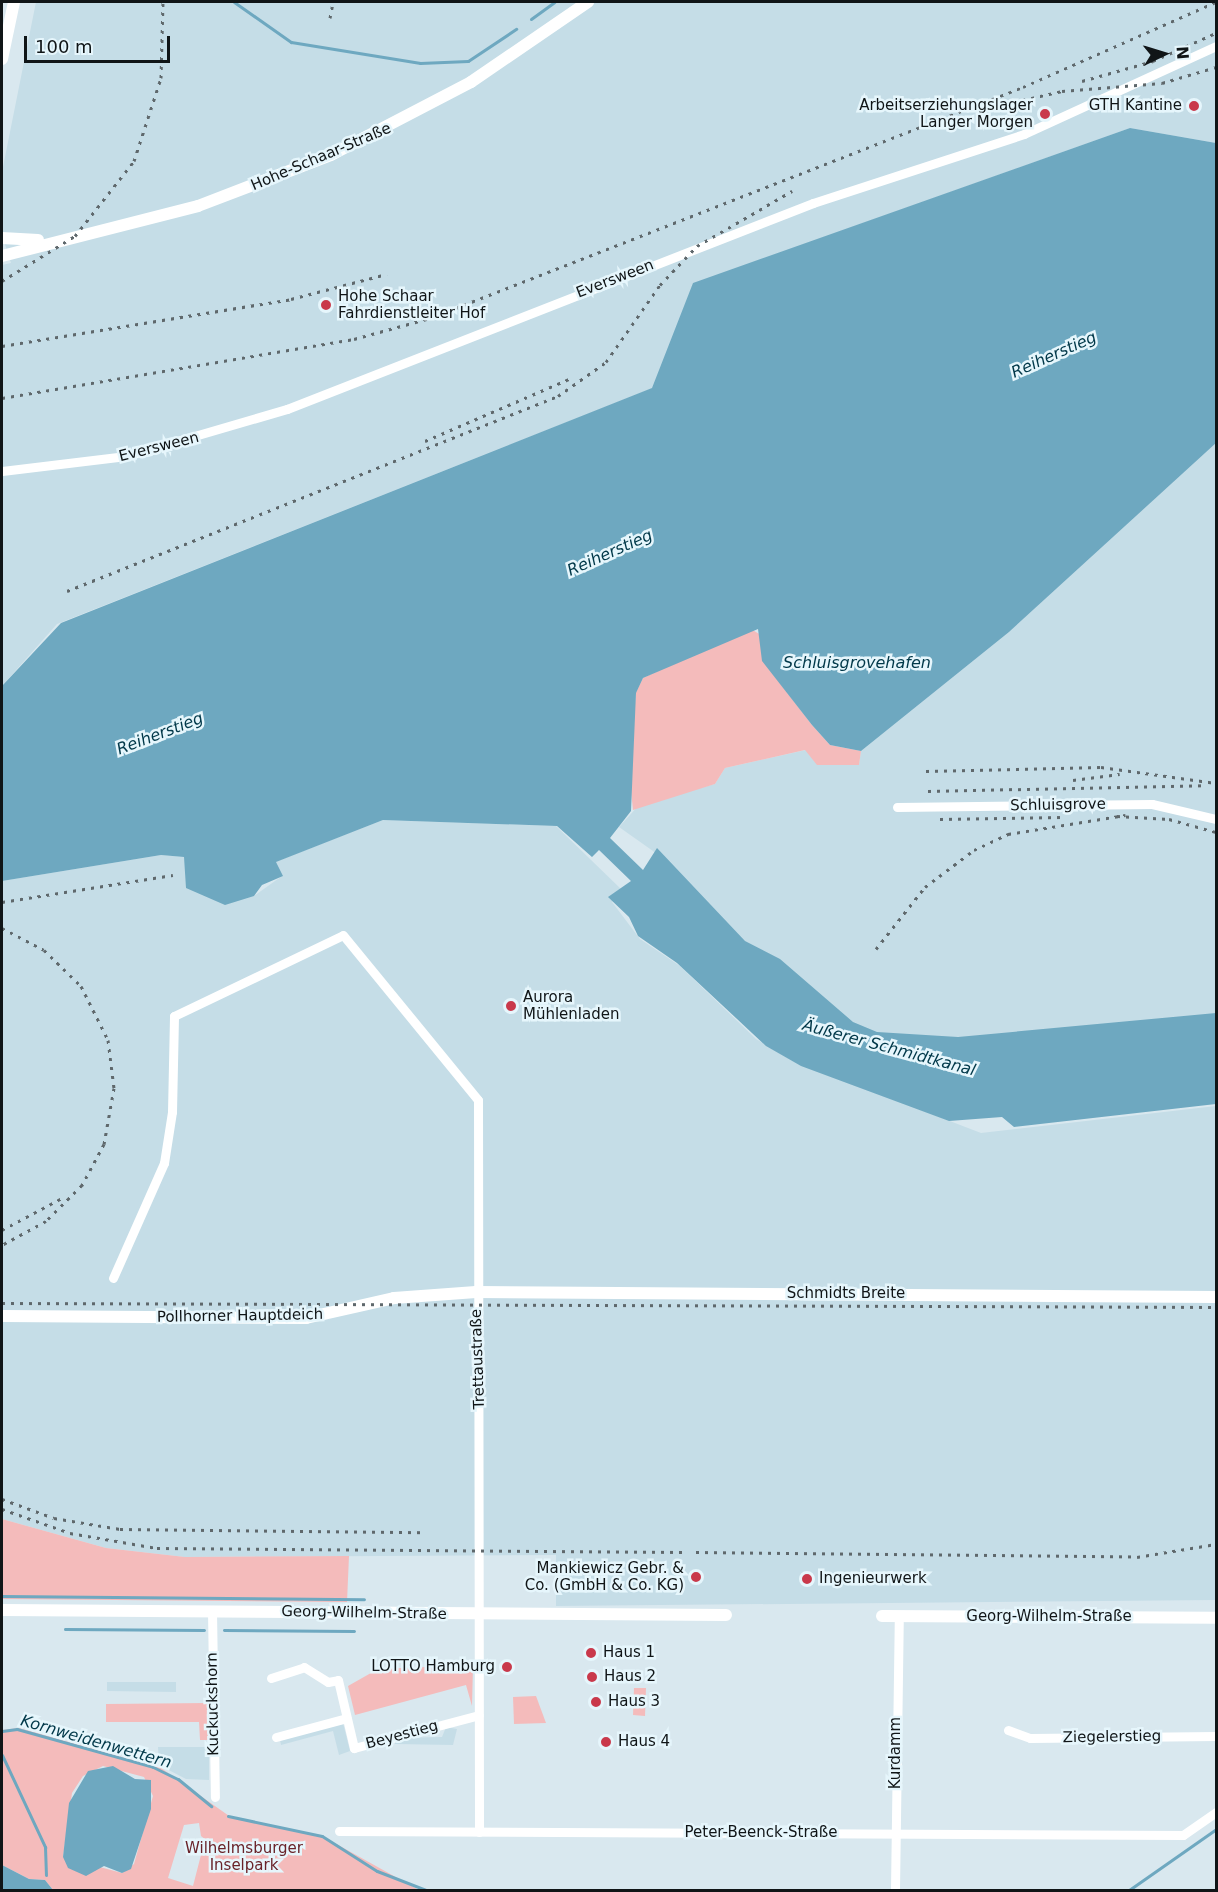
<!DOCTYPE html>
<html>
<head>
<meta charset="utf-8">
<style>
  body { margin:0 }
  #map { position:relative; width:1218px; height:1892px; overflow:hidden; background:#d9e8ef; font-family:"DejaVu Sans",sans-serif }
  div>[style] { position:absolute }
  [style*='--x'] { left:calc(var(--x)*1px); top:calc(var(--y)*1px); width:calc(var(--w)*1px); rotate:calc(var(--a)*1deg) }
  .built>* { inset:0; background:#c5dde7 }
  .green>* { inset:0; background:#f4bbbb }
  .water>* { inset:0; background:#6ea8c0 }
  .stream>* { height:3px; margin:-1.5px; padding:0 1.5px; transform-origin:1.5px; border-radius:1.5px; background:#6ea8c0 }
  .street>* { height:9px; margin:-4.5px; padding:0 4.5px; transform-origin:4.5px; border-radius:4.5px; background:#fff }
  .secondary>* { height:12px; margin:-6px; padding:0 6px; transform-origin:6px; border-radius:6px; background:#fff }
  .rail>* { height:3px; margin-top:-1.5px; transform-origin:0; background:repeating-linear-gradient(90deg,#5f686c 0 3px,transparent 0 9px) }
  .dots>* { width:16px; height:16px; translate:-50% -50%; box-sizing:border-box; border:3px solid #e6f6fc; border-radius:50% }
  span { translate:-50% -50%; white-space:nowrap; text-align:center; line-height:1.15; -webkit-text-stroke:5px #e6f6fc; paint-order:stroke }
  .poi-label { font-size:15px; color:#101517 }
  .right { translate:-100% -50%; text-align:right }
  .left { translate:0 -50%; text-align:left }
  .street-label { font-size:15px; color:#101517 }
  .park-label { font-size:15px; color:#692329 }
  .water-label { font-size:16px; color:#013849; font-style:italic }
  .frame { position:absolute; inset:0; border:3px solid #101517; pointer-events:none }
  .north { position:absolute; left:1134px; top:24px; width:60px; height:60px; -webkit-text-stroke:4px #e6f6fc; paint-order:stroke; rotate:86deg; font-size:16px; font-weight:700; line-height:24px; text-align:center; color:#101517 }
  .north::after { content:''; display:block; margin:auto; width:21px; height:27px; background:#101517; clip-path:polygon(50% 0,100% 100%,50% 72%,0 100%) }
  .scale { position:absolute; left:24px; top:36px; width:146px; height:27px; box-sizing:border-box; border:3px solid #101517; border-top:0; padding-left:8px; font-size:18px; line-height:21px; white-space:nowrap; color:#101517; -webkit-text-stroke:4px #e6f6fc; paint-order:stroke }
</style>
</head>
<body>
<div id="map">
  <div class="built">
    <i style="clip-path:polygon(36px 2px,1216px 2px,1216px 143px,1130px 128px,693px 284px,653px 388px,57px 624px,2px 686px,2px 265px,11px 263px,2px 235px,2px 172px)"></i>
    <i style="clip-path:polygon(1216px 443px,1216px 1019px,921px 1049px,792px 1004px,653px 851px,619px 827px,640px 804px,715px 784px,725px 768px,806px 750px,859px 765px,861px 751px,1009px 632px)"></i>
    <i style="clip-path:polygon(383px 820px,556px 826px,622px 890px,612px 902px,640px 939px,680px 966px,756px 1039px,791px 1060px,981px 1133px,1216px 1106px,1216px 1600px,556px 1606px,556px 1555px,185px 1557px,106px 1548px,2px 1519px,2px 881px,161px 855px,184px 857px,190px 881px,254px 896px,282px 876px,275px 862px)"></i>
    <i style="clip-path:polygon(107px 1682px,176px 1682px,176px 1692px,107px 1691px)"></i>
    <i style="clip-path:polygon(343px 1723px,350px 1751px,339px 1755px,333px 1731px,281px 1745px,280px 1739px)"></i>
    <i style="clip-path:polygon(446px 1727px,457px 1729px,453px 1745px,395px 1744px,395px 1738px,442px 1737px)"></i>
    <i style="clip-path:polygon(158px 1747px,209px 1747px,209px 1780px,186px 1779px,159px 1765px)"></i>
  </div>
  <div class="green">
    <i style="clip-path:polygon(749px 628px,761px 635px,763px 661px,812px 725px,830px 745px,861px 751px,859px 765px,817px 765px,805px 750px,725px 768px,715px 784px,633px 810px,629px 771px,636px 692px,643px 678px)"></i>
    <i style="clip-path:polygon(2px 1519px,106px 1548px,185px 1557px,349px 1556px,347px 1602px,2px 1599px)"></i>
    <i style="clip-path:polygon(473px 1665px,472px 1706px,466px 1685px,355px 1715px,348px 1686px,378px 1669px)"></i>
    <i style="clip-path:polygon(634px 1688px,646px 1688px,645px 1716px,633px 1715px)"></i>
    <i style="clip-path:polygon(536px 1696px,546px 1723px,514px 1724px,513px 1697px)"></i>
    <i style="clip-path:polygon(207px 1703px,208px 1740px,200px 1740px,199px 1722px,106px 1722px,106px 1704px)"></i>
    <i style="clip-path:polygon(evenodd,19px 1728px,161px 1768px,232px 1818px,322px 1836px,419px 1890px,53px 1890px,45px 1880px,29px 1879px,2px 1865px,2px 1730px,19px 1728px,103px 1766px,144px 1777px,153px 1796px,134px 1864px,122px 1873px,63px 1857px,72px 1793px,83px 1776px,103px 1766px,19px 1728px,199px 1823px,201px 1836px,212px 1845px,202px 1851px,193px 1886px,168px 1878px,184px 1825px,199px 1823px)"></i>
  </div>
  <div class="water">
    <i style="clip-path:polygon(1130px 128px,1216px 143px,1216px 443px,1009px 632px,861px 751px,830px 745px,812px 725px,762px 661px,758px 629px,643px 678px,636px 693px,631px 811px,610px 838px,643px 870px,657px 848px,745px 941px,780px 959px,853px 1022px,877px 1032px,958px 1037px,1216px 1013px,1216px 1104px,1014px 1127px,1002px 1117px,949px 1121px,801px 1066px,766px 1046px,677px 963px,638px 936px,629px 917px,608px 897px,631px 881px,599px 850px,592px 857px,557px 826px,383px 820px,276px 862px,283px 876px,262px 885px,254px 896px,225px 905px,186px 888px,184px 857px,161px 855px,2px 881px,2px 686px,61px 623px,652px 388px,693px 283px)"></i>
    <i style="clip-path:polygon(113px 1766px,135px 1779px,151px 1780px,151px 1809px,131px 1869px,122px 1873px,104px 1866px,86px 1876px,68px 1868px,63px 1857px,69px 1803px,88px 1771px)"></i>
    <i style="clip-path:polygon(2px 1865px,29px 1879px,45px 1880px,53px 1890px,2px 1890px)"></i>
  </div>
  <div class="stream">
    <i style="--x:234;--y:2;--w:70;--a:35.1"></i>
    <i style="--x:291;--y:42;--w:131;--a:9.2"></i>
    <i style="--x:420;--y:63;--w:48;--a:-2.4"></i>
    <i style="--x:468;--y:61;--w:58;--a:-33.7"></i>
    <i style="--x:531;--y:19;--w:29;--a:-36"></i>
    <i style="--x:2;--y:1596;--w:362;--a:0.5"></i>
    <i style="--x:65;--y:1629;--w:139;--a:0.4"></i>
    <i style="--x:224;--y:1630;--w:130;--a:0.4"></i>
    <i style="--x:2;--y:1731;--w:15;--a:-8"></i>
    <i style="--x:17;--y:1729;--w:141;--a:15.6"></i>
    <i style="--x:153;--y:1767;--w:28;--a:26"></i>
    <i style="--x:178;--y:1779;--w:43;--a:39.3"></i>
    <i style="--x:2;--y:1755;--w:102;--a:64.9"></i>
    <i style="--x:45;--y:1847;--w:28;--a:88"></i>
    <i style="--x:228;--y:1816;--w:96;--a:12"></i>
    <i style="--x:322;--y:1836;--w:65;--a:32.5"></i>
    <i style="--x:377;--y:1871;--w:53;--a:21.2"></i>
    <i style="--x:1129;--y:1890;--w:106;--a:-35"></i>
  </div>
  <div class="street">
    <i style="--x:2;--y:471;--w:125;--a:-6.9"></i>
    <i style="--x:126;--y:456;--w:168;--a:-16.3"></i>
    <i style="--x:287;--y:409;--w:565;--a:-21.39"></i>
    <i style="--x:813;--y:203;--w:222;--a:-18.1"></i>
    <i style="--x:1024;--y:134;--w:211;--a:-24.6"></i>
    <i style="--x:897;--y:807;--w:255;--a:-0.7"></i>
    <i style="--x:1152;--y:804;--w:66;--a:13.2"></i>
    <i style="--x:113;--y:1278;--w:126;--a:-66.1"></i>
    <i style="--x:164;--y:1163;--w:52;--a:-81.1"></i>
    <i style="--x:172;--y:1112;--w:96;--a:-88.8"></i>
    <i style="--x:174;--y:1016;--w:187;--a:-25.6"></i>
    <i style="--x:343;--y:935;--w:213;--a:50.7"></i>
    <i style="--x:478;--y:1100;--w:732;--a:89.92"></i>
    <i style="--x:212;--y:1611;--w:186;--a:89.1"></i>
    <i style="--x:271;--y:1678;--w:35;--a:-18"></i>
    <i style="--x:304;--y:1667;--w:28;--a:32"></i>
    <i style="--x:328;--y:1682;--w:10;--a:-11"></i>
    <i style="--x:338;--y:1680;--w:70;--a:76.8"></i>
    <i style="--x:354;--y:1748;--w:129;--a:-14.8"></i>
    <i style="--x:1008;--y:1730;--w:23;--a:20"></i>
    <i style="--x:1030;--y:1738;--w:186;--a:-0.6"></i>
    <i style="--x:276;--y:1737;--w:73;--a:-15"></i>
    <i style="--x:339;--y:1831;--w:844;--a:0.27"></i>
    <i style="--x:1183;--y:1835;--w:40;--a:-34.9"></i>
    <i style="--x:895;--y:1890;--w:274;--a:-89.2"></i>
  </div>
  <div class="secondary">
    <i style="--x:2;--y:59;--w:58;--a:-78.1"></i>
    <i style="--x:2;--y:238;--w:36;--a:3"></i>
    <i style="--x:2;--y:256;--w:202;--a:-14.3"></i>
    <i style="--x:198;--y:206;--w:142;--a:-21"></i>
    <i style="--x:331;--y:155;--w:158;--a:-27.5"></i>
    <i style="--x:471;--y:82;--w:142;--a:-34.4"></i>
    <i style="--x:2;--y:1316;--w:304;--a:0.4"></i>
    <i style="--x:306;--y:1318;--w:90;--a:-12.8"></i>
    <i style="--x:394;--y:1298;--w:82;--a:-4.2"></i>
    <i style="--x:476;--y:1292;--w:740;--a:0.39"></i>
    <i style="--x:2;--y:1610;--w:724;--a:0.4"></i>
    <i style="--x:882;--y:1616;--w:334;--a:0.3"></i>
  </div>
  <div class="rail">
    <i style="--x:330;--y:18;--w:16;--a:-79"></i>
    <i style="--x:1082;--y:81;--w:74;--a:-15.7"></i>
    <i style="--x:1153;--y:61;--w:69;--a:-24"></i>
    <i style="--x:996;--y:106;--w:68;--a:-12.8"></i>
    <i style="--x:1062;--y:91;--w:100;--a:-4.6"></i>
    <i style="--x:1162;--y:83;--w:56;--a:-16.5"></i>
    <i style="--x:2;--y:281;--w:86;--a:-31.7"></i>
    <i style="--x:75;--y:236;--w:95;--a:-51.8"></i>
    <i style="--x:134;--y:161;--w:87;--a:-72"></i>
    <i style="--x:161;--y:78;--w:76;--a:-88.5"></i>
    <i style="--x:2;--y:346;--w:293;--a:-9.2"></i>
    <i style="--x:291;--y:299;--w:99;--a:-14.6"></i>
    <i style="--x:2;--y:398;--w:357;--a:-9.5"></i>
    <i style="--x:354;--y:339;--w:79;--a:-15.4"></i>
    <i style="--x:430;--y:318;--w:636;--a:-21.28"></i>
    <i style="--x:1023;--y:87;--w:211;--a:-23.8"></i>
    <i style="--x:425;--y:441;--w:159;--a:-23.3"></i>
    <i style="--x:67;--y:591;--w:528;--a:-21.66"></i>
    <i style="--x:558;--y:396;--w:59;--a:-35.3"></i>
    <i style="--x:606;--y:362;--w:94;--a:-55"></i>
    <i style="--x:660;--y:285;--w:54;--a:-46.5"></i>
    <i style="--x:697;--y:246;--w:110;--a:-30.1"></i>
    <i style="--x:926;--y:771;--w:175;--a:-1.3"></i>
    <i style="--x:1101;--y:767;--w:116;--a:7.9"></i>
    <i style="--x:1073;--y:780;--w:47;--a:-7.3"></i>
    <i style="--x:928;--y:791;--w:277;--a:-1.2"></i>
    <i style="--x:1117;--y:816;--w:52;--a:3.3"></i>
    <i style="--x:1169;--y:819;--w:49;--a:15.5"></i>
    <i style="--x:940;--y:819;--w:123;--a:-0.9"></i>
    <i style="--x:2;--y:902;--w:173;--a:-9"></i>
    <i style="--x:2;--y:928;--w:47;--a:27.6"></i>
    <i style="--x:44;--y:950;--w:52;--a:44.2"></i>
    <i style="--x:81;--y:986;--w:60;--a:63.4"></i>
    <i style="--x:108;--y:1040;--w:48;--a:82.9"></i>
    <i style="--x:114;--y:1088;--w:57;--a:100.1"></i>
    <i style="--x:104;--y:1144;--w:47;--a:118.2"></i>
    <i style="--x:82;--y:1185;--w:51;--a:135"></i>
    <i style="--x:46;--y:1221;--w:50;--a:151.4"></i>
    <i style="--x:876;--y:949;--w:79;--a:-51.7"></i>
    <i style="--x:925;--y:887;--w:61;--a:-37.1"></i>
    <i style="--x:974;--y:850;--w:38;--a:-25"></i>
    <i style="--x:1008;--y:834;--w:119;--a:-9.2"></i>
    <i style="--x:2;--y:1230;--w:68;--a:-28.1"></i>
    <i style="--x:2;--y:1303;--w:1214;--a:0.19"></i>
    <i style="--x:2;--y:1499;--w:55;--a:20.1"></i>
    <i style="--x:54;--y:1518;--w:67;--a:9.5"></i>
    <i style="--x:120;--y:1529;--w:304;--a:0.6"></i>
    <i style="--x:2;--y:1509;--w:72;--a:19.4"></i>
    <i style="--x:70;--y:1533;--w:88;--a:9.8"></i>
    <i style="--x:157;--y:1548;--w:525;--a:0.44"></i>
    <i style="--x:696;--y:1552;--w:441;--a:0.6"></i>
    <i style="--x:1137;--y:1557;--w:80;--a:-9.3"></i>
  </div>
  <div class="dots">
    <i style="left:1194px;top:106px;background:#c9394b"></i>
    <i style="left:1045px;top:114px;background:#c9394b"></i>
    <i style="left:326px;top:305px;background:#c9394b"></i>
    <i style="left:511px;top:1006px;background:#c9394b"></i>
    <i style="left:696px;top:1577px;background:#c9394b"></i>
    <i style="left:807px;top:1579px;background:#c9394b"></i>
    <i style="left:591px;top:1653px;background:#c9394b"></i>
    <i style="left:507px;top:1667px;background:#c9394b"></i>
    <i style="left:592px;top:1677px;background:#c9394b"></i>
    <i style="left:596px;top:1702px;background:#c9394b"></i>
    <i style="left:606px;top:1742px;background:#c9394b"></i>
  </div>
  <div class="poi-label">
    <span class="right" style="left:1033px;top:114px">Arbeitserziehungslager<br>Langer Morgen</span>
    <span class="right" style="left:1182px;top:106px">GTH Kantine</span>
    <span class="left" style="left:338px;top:305px">Hohe Schaar<br>Fahrdienstleiter Hof</span>
    <span class="left" style="left:523px;top:1006px">Aurora<br>Mühlenladen</span>
    <span class="right" style="left:684px;top:1577px">Mankiewicz Gebr. &amp;<br>Co. (GmbH &amp; Co. KG)</span>
    <span class="left" style="left:819px;top:1579px">Ingenieurwerk</span>
    <span class="left" style="left:603px;top:1653px">Haus 1</span>
    <span class="right" style="left:495px;top:1667px">LOTTO Hamburg</span>
    <span class="left" style="left:604px;top:1677px">Haus 2</span>
    <span class="left" style="left:608px;top:1702px">Haus 3</span>
    <span class="left" style="left:618px;top:1742px">Haus 4</span>
  </div>
  <div class="street-label">
    <span style="left:321px;top:157px;rotate:-23deg">Hohe-Schaar-Straße</span>
    <span style="left:615px;top:279px;rotate:-21deg">Eversween</span>
    <span style="left:159px;top:447px;rotate:-14deg">Eversween</span>
    <span style="left:1058px;top:805px;rotate:-1deg">Schluisgrove</span>
    <span style="left:846px;top:1294px">Schmidts Breite</span>
    <span style="left:240px;top:1316px;rotate:-1deg">Pollhorner Hauptdeich</span>
    <span style="left:478px;top:1359px;rotate:-92deg">Trettaustraße</span>
    <span style="left:364px;top:1613px;rotate:1deg">Georg-Wilhelm-Straße</span>
    <span style="left:1049px;top:1617px">Georg-Wilhelm-Straße</span>
    <span style="left:213px;top:1704px;rotate:-91deg">Kuckuckshorn</span>
    <span style="left:402px;top:1735px;rotate:-15deg">Beyestieg</span>
    <span style="left:1112px;top:1737px;rotate:-1deg">Ziegelerstieg</span>
    <span style="left:896px;top:1753px;rotate:-90deg">Kurdamm</span>
    <span style="left:761px;top:1833px">Peter-Beenck-Straße</span>
  </div>
  <div class="park-label">
    <span style="left:244px;top:1857px">Wilhelmsburger<br>Inselpark</span>
  </div>
  <div class="water-label">
    <span style="left:1054px;top:355px;rotate:-24deg">Reiherstieg</span>
    <span style="left:610px;top:553px;rotate:-24deg">Reiherstieg</span>
    <span style="left:857px;top:663px">Schluisgrovehafen</span>
    <span style="left:160px;top:734px;rotate:-21deg">Reiherstieg</span>
    <span style="left:889px;top:1048px;rotate:15deg">Äußerer Schmidtkanal</span>
    <span style="left:96px;top:1742px;rotate:16deg">Kornweidenwettern</span>
  </div>
  <div class="frame"></div>
  <div class="north">N</div>
  <div class="scale">100 m</div>
</div>
</body>
</html>
